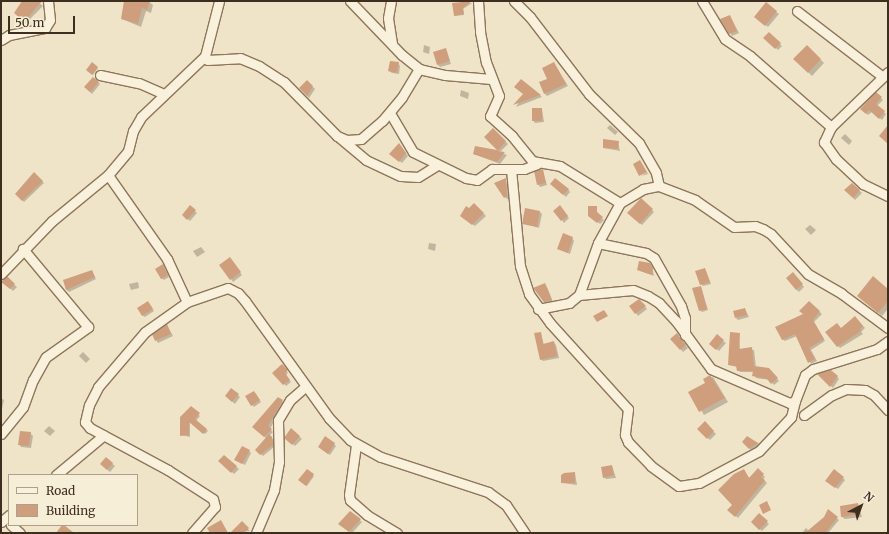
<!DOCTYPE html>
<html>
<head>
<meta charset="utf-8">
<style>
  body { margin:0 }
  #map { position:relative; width:889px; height:534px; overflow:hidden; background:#f0e4c8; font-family:Merriweather,serif }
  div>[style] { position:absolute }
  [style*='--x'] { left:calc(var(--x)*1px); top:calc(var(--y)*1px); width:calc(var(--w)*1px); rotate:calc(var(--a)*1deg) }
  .shadow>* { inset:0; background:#0003 }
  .building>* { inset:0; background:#cf9f7d }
  .roads { filter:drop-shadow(1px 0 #8d765c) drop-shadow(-1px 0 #8d765c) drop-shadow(0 1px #8d765c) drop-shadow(0 -1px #8d765c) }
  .street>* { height:9px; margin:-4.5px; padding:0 4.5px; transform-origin:4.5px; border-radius:4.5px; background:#faf1dc }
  span { translate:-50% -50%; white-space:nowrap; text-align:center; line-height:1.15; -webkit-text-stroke:4px #f7eed8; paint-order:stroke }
  .frame { position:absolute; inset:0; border:2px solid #3d2e20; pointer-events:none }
  .legend { position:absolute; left:8px; top:474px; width:130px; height:52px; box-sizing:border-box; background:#f7eed8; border:1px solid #ada18e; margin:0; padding:5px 7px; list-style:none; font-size:12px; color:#3d2e20 }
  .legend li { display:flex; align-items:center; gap:8px; height:20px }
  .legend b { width:20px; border:1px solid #ada18e }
  .north { position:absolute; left:841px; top:486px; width:40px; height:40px; -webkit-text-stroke:3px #f7eed8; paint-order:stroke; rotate:41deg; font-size:11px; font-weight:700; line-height:16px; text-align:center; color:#3d2e20 }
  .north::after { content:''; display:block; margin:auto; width:14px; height:18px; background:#3d2e20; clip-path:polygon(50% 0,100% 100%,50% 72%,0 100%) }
  .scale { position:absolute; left:8px; top:16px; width:67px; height:18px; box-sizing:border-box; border:2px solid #3d2e20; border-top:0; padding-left:5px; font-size:12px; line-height:14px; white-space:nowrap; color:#3d2e20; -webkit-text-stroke:3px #f7eed8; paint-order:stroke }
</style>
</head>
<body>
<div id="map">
  <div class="shadow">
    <i style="clip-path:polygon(25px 1px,37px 1px,43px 6px,26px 23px,15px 13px)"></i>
    <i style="clip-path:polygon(128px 1px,148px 1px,153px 5px,151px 13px,146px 11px,141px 27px,122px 19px)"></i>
    <i style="clip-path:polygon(472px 3px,463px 9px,464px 15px,455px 16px,453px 4px)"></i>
    <i style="clip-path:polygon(766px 4px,779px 14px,768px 27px,758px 19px)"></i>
    <i style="clip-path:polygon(730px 16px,739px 33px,732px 36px,722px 20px)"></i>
    <i style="clip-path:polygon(769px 34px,782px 46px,778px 50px,765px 38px)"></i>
    <i style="clip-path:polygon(424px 45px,430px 47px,429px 54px,423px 52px)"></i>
    <i style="clip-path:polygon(807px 46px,824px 63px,812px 76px,795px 59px)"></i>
    <i style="clip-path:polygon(445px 49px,451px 64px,440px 67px,438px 65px)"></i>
    <i style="clip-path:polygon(92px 63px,98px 68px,93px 75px,87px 69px)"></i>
    <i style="clip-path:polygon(398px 63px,400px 66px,399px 74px,392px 73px,389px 71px)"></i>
    <i style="clip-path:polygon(554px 63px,568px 86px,547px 96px,545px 94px)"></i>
    <i style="clip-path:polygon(521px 80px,542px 97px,516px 107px,524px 94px)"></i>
    <i style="clip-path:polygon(307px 81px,315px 89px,309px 98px,300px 88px)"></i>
    <i style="clip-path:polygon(98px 82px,100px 84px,92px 94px,85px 87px)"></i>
    <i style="clip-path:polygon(461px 90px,469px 93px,468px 99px,460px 96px)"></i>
    <i style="clip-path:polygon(876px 93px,883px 100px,877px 106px,886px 114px,882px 120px,872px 112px,868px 115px,862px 109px)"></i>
    <i style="clip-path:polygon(542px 109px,544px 122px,535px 123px,533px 120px)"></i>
    <i style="clip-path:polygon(610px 125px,618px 132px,615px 135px,607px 128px)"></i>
    <i style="clip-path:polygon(493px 129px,508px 144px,500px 152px,507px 155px,500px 164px,474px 154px,500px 152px,485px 137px)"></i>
    <i style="clip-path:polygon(845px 134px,852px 141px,849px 145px,841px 138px)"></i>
    <i style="clip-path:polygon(618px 142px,620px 151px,604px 148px)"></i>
    <i style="clip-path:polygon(401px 146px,408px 156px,402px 163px,391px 154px)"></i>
    <i style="clip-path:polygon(542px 170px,547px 185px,540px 187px,538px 184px)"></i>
    <i style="clip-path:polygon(647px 172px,648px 174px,641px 176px)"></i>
    <i style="clip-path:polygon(34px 174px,44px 183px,24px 202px,16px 194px)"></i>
    <i style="clip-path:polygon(506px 179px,509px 198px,507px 199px,505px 197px)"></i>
    <i style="clip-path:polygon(852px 184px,862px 193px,855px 200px,846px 190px)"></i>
    <i style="clip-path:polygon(554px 186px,568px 189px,570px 192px,566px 197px)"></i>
    <i style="clip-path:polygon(641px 200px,654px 212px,642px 225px,629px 213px)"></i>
    <i style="clip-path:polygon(474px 204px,486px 216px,475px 226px,464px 218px)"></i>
    <i style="clip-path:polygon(190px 207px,197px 213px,190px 221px,183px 215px)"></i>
    <i style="clip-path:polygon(596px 207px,598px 215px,604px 220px,600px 224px,589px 215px)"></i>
    <i style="clip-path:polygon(562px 209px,569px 218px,564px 223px,562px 220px)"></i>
    <i style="clip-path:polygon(540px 212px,542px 214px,539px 228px,523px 223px)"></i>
    <i style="clip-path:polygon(810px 225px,816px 230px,811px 235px,805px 229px)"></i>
    <i style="clip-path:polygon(572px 238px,574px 241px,570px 254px,558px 249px)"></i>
    <i style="clip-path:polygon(429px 243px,436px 244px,435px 251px,428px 249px)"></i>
    <i style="clip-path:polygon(201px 247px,205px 252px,197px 257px,193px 251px)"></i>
    <i style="clip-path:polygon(232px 261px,242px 275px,233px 282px,231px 279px)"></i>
    <i style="clip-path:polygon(163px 266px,169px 277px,164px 280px,161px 278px)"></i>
    <i style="clip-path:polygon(652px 266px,654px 276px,638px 270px)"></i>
    <i style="clip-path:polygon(705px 269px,711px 284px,703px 286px,701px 284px)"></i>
    <i style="clip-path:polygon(92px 271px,96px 279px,69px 292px,67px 290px,64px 281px)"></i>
    <i style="clip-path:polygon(795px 276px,804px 287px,799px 292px,796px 289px)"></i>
    <i style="clip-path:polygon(7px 278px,17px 287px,13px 291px,3px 282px)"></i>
    <i style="clip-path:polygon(138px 282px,139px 288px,131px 290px,129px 284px)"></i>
    <i style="clip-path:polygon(545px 285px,547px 287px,553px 302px,547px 303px,543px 301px,535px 289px)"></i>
    <i style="clip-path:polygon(701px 287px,708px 310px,702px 312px,700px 310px)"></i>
    <i style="clip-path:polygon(888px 290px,888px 309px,882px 316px,862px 299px)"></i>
    <i style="clip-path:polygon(639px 300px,647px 309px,638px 316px,631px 306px)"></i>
    <i style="clip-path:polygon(809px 302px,822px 314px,814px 322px,825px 341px,811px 350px,817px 361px,811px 364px,797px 336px,785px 341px,782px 339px,804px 315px)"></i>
    <i style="clip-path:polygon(150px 305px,154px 311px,145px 317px,142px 315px)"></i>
    <i style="clip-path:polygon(745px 309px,749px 317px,738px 320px,736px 318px)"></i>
    <i style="clip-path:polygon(855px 317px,865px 328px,861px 332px,863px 334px,840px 348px,838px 346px,841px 329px)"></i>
    <i style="clip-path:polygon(167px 325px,173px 336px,158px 343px,156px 340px)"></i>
    <i style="clip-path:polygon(541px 333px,544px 345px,553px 342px,556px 345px,559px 358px,543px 361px,541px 359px)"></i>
    <i style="clip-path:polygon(739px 334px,740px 349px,754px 350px,756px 367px,768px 369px,779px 381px,774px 385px,770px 380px,756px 378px,754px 372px,740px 372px,737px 367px,729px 365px)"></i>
    <i style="clip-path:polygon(679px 337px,688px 348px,683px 352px,672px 339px)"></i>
    <i style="clip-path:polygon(723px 341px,726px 343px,719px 351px,713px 346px)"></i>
    <i style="clip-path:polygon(83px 352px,90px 359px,86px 363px,79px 356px)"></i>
    <i style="clip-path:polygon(282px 366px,288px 373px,286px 375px,291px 382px,286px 386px,274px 373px)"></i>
    <i style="clip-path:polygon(834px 373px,839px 379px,833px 388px,819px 374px)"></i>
    <i style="clip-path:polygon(713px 377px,728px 402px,704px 415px,690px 392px,707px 383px,705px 380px)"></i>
    <i style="clip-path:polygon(231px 389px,240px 397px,235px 404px,228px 398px)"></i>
    <i style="clip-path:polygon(256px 394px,261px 402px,254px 407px,252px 405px)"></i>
    <i style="clip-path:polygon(1px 398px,4px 400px,2px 409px,1px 409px)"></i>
    <i style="clip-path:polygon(278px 398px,284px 403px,270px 429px,273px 432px,269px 436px,274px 440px,274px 447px,263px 456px,256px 450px,267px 439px,253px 427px)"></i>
    <i style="clip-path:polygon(191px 407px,200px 416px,196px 421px,208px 431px,205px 434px,190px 422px,190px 437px,181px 435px)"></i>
    <i style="clip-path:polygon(705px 423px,716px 434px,710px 440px,698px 429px)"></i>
    <i style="clip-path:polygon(49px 426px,55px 431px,50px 436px,44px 431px)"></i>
    <i style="clip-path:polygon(291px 429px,302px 439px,295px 446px,286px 438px)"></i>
    <i style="clip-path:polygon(30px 433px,33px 436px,31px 448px,21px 447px,19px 444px)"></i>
    <i style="clip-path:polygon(747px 438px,758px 443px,760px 445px,752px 451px,743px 442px)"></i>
    <i style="clip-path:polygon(334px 444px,336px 446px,330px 455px,321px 449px)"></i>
    <i style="clip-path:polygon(249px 451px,251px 453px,245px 465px,236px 460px)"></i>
    <i style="clip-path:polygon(224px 456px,239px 469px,234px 474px,220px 461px)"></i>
    <i style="clip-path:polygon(106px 458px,115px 466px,110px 472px,101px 464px)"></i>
    <i style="clip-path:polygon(612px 466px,616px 478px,606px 479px,604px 477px)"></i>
    <i style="clip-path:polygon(307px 470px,314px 476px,307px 486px,300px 480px)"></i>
    <i style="clip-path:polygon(744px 470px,749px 478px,758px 470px,765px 477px,763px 479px,767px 483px,738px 518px,729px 510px,734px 505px)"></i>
    <i style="clip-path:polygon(575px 473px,577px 485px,562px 483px)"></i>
    <i style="clip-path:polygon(843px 478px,845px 480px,838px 489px,829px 483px)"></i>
    <i style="clip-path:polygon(858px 504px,862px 517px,845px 519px,842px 517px,841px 507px)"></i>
    <i style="clip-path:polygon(828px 511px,839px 520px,828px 533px,802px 533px,806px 528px,809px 531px,825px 518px)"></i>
    <i style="clip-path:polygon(351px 512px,362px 522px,352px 533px,340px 524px)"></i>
    <i style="clip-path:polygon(759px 515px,769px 524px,762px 531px,752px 522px)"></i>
    <i style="clip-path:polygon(242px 523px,250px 531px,232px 533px)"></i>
  </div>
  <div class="building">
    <i style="clip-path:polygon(22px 1px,42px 1px,24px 22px,14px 13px)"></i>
    <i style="clip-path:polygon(124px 1px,150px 1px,147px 10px,142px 8px,138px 24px,121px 19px)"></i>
    <i style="clip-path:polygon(472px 1px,463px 8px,464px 14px,454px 16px,452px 3px)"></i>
    <i style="clip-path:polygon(766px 2px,777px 11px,765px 26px,754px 17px)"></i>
    <i style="clip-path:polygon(730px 15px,737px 31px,729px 34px,720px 19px)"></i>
    <i style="clip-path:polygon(769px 32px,781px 43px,775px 49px,763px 38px)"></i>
    <i style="clip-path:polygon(807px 45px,821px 59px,808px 73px,793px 59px)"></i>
    <i style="clip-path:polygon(446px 48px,450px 61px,437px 65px,433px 52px)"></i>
    <i style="clip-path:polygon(390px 61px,399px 62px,397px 73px,388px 71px)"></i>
    <i style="clip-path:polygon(92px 62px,98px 67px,92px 75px,86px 70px)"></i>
    <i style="clip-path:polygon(554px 62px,566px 84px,544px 94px,539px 82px,547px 79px,542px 68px)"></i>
    <i style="clip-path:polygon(93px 77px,99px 82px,90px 92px,84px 87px)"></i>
    <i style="clip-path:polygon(521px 79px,541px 95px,513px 105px,523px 94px,514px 87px)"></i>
    <i style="clip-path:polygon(307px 80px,313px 86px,307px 96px,299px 88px)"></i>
    <i style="clip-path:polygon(876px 92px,882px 97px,876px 104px,885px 111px,879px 119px,869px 110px,866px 114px,860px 109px)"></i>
    <i style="clip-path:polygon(532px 108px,542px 108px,542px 121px,532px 121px)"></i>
    <i style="clip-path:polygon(888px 125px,888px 144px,879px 136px)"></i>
    <i style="clip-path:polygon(493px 128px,506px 141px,498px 151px,505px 152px,497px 162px,473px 154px,475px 146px,497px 150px,484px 137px)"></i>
    <i style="clip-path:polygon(603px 139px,619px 141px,618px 149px,603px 148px)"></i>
    <i style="clip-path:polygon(399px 143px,406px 153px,399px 162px,389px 154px)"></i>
    <i style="clip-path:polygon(640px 160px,647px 172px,639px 176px,633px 164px)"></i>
    <i style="clip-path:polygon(543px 169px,546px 183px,537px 185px,534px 171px)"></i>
    <i style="clip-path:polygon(34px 172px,43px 181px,22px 201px,15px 194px)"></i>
    <i style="clip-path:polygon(506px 178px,507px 196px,504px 198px,494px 183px)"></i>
    <i style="clip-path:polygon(555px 178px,569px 189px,563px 195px,550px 184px)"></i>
    <i style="clip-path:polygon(852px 183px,860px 190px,853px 198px,844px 190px)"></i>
    <i style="clip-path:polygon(641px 198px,653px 209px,640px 224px,627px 213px)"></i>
    <i style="clip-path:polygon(474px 203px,484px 213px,472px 225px,460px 216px,466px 206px,469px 208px)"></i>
    <i style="clip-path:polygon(190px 205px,196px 210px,187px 220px,182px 215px)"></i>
    <i style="clip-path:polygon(560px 205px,568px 216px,561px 221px,553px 211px)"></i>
    <i style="clip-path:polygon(588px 206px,597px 206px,597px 212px,603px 217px,597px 223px,588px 216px)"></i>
    <i style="clip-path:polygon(525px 208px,540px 211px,537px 227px,522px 224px)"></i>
    <i style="clip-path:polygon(563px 233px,573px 237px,568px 253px,557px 249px)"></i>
    <i style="clip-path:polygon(230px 257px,241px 272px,230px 280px,219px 265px)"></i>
    <i style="clip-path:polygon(639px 261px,650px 263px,653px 268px,652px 275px,637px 270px)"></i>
    <i style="clip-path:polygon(163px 264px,168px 275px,161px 279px,155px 269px)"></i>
    <i style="clip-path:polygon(705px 268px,710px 282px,700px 285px,695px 271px)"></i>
    <i style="clip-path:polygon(92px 270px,95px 277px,66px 290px,63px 280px)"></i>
    <i style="clip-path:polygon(793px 272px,803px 284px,796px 290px,786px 278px)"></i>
    <i style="clip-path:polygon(7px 276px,15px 284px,10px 289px,1px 282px)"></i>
    <i style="clip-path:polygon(873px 276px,888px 289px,888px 301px,878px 313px,857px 296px)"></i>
    <i style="clip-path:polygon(545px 283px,552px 300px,544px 302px,533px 288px)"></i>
    <i style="clip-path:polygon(701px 286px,707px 309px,699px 311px,692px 288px)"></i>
    <i style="clip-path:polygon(639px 299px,646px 306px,635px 314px,629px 306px)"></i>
    <i style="clip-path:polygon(148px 301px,153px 309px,142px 316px,137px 308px)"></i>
    <i style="clip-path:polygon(809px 301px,820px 311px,813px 320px,824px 339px,809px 348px,815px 359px,808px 363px,795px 334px,782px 340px,775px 327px,803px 314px,799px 311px)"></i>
    <i style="clip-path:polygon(745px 308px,747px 315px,735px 318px,733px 311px)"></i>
    <i style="clip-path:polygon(604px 310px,608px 316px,597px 322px,593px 316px)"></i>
    <i style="clip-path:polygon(855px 316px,863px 326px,860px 329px,861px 331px,837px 347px,825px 332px,837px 323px,841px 328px)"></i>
    <i style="clip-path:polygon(167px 324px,171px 334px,155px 341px,152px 334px)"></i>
    <i style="clip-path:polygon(541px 332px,543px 344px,554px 341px,557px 356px,540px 360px,534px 333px)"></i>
    <i style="clip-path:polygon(730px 332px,740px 333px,739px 349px,752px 347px,754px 366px,769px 368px,778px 378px,771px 384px,767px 379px,752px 376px,753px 371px,737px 371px,736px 366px,728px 365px)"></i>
    <i style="clip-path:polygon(677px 333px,686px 345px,680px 350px,670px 339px)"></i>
    <i style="clip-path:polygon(717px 334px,724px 340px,716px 350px,709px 344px)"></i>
    <i style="clip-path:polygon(282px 364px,288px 370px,285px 373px,290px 380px,283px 385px,272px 373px)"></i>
    <i style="clip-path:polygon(831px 370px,838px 376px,830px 387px,817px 374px)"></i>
    <i style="clip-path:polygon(710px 375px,725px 398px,699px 412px,688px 392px,705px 383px,703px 379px)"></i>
    <i style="clip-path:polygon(231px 388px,239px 394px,232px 402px,225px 396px)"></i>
    <i style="clip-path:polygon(254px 391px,260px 400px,251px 406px,245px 396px)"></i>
    <i style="clip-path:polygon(278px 397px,283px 400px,268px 426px,272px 429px,264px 437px,252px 427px)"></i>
    <i style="clip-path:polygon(191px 406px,200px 413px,195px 419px,207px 429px,203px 434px,189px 422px,189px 435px,180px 436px,180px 417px)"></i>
    <i style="clip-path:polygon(705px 421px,714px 431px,707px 439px,697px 429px)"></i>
    <i style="clip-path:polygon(291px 428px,300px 436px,292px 445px,284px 438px)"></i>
    <i style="clip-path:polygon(20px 431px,31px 432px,29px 446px,18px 445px)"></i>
    <i style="clip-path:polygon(269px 434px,272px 437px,273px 445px,260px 455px,255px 450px)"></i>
    <i style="clip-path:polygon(325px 436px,335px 443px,328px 454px,318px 447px)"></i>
    <i style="clip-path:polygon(747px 436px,758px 443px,749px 449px,742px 442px)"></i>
    <i style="clip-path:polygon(242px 446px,250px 450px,242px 464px,234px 460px)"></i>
    <i style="clip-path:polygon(224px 455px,237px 466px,231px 473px,218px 461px)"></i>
    <i style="clip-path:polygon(106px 457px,113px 463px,107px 470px,100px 464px)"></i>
    <i style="clip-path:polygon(612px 465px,614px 475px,603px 478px,601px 467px)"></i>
    <i style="clip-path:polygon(758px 468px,764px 474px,761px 477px,765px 480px,735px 517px,727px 510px,732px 505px,718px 490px,734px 474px,744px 469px,749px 478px)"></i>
    <i style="clip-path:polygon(307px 469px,314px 474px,306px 486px,298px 480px)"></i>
    <i style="clip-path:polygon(834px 469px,844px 477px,835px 488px,825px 481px)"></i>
    <i style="clip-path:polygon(575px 472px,575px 483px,561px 483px,561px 475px,564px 473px)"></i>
    <i style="clip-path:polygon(767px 501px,771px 510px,763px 514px,759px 505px)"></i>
    <i style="clip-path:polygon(858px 503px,860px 514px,841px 517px,840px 506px)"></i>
    <i style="clip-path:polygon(828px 509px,838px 517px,825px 533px,805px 533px,824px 517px)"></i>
    <i style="clip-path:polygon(350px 511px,361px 519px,349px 532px,338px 524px)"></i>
    <i style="clip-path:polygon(759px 513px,768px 521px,759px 530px,751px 522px)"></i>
    <i style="clip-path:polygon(221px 520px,228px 533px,210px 533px,207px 528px)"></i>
    <i style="clip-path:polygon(242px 521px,249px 528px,244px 533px,230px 533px)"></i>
    <i style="clip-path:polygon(62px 525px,64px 525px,74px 533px,56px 533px)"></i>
  </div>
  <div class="roads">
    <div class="street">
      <i style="--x:350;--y:1;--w:75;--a:46.1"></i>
      <i style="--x:402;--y:55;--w:22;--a:39"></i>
      <i style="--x:419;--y:69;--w:27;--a:13"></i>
      <i style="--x:445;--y:75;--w:46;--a:5"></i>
      <i style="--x:391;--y:1;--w:17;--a:100"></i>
      <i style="--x:388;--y:18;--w:26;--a:81"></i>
      <i style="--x:478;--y:1;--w:31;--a:86"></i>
      <i style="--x:480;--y:32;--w:31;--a:79"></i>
      <i style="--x:486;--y:62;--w:36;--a:69"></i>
      <i style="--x:499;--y:96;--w:22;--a:114"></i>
      <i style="--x:490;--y:116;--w:30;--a:42"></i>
      <i style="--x:512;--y:136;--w:32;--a:51"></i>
      <i style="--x:532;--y:161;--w:28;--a:10"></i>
      <i style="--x:560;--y:166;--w:70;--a:31.7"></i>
      <i style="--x:620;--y:203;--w:27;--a:-31"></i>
      <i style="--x:643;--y:189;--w:16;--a:-11"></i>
      <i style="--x:659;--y:186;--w:39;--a:21"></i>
      <i style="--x:695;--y:200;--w:47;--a:34.7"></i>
      <i style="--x:734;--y:227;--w:21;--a:-3"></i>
      <i style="--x:755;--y:226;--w:9;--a:21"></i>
      <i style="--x:763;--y:229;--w:9;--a:32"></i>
      <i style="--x:771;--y:234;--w:54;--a:47.2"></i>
      <i style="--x:808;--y:274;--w:39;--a:30"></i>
      <i style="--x:842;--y:294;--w:57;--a:36.5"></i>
      <i style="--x:514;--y:1;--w:23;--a:45"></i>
      <i style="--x:530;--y:17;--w:97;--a:52.5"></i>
      <i style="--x:589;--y:94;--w:70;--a:44.4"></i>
      <i style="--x:639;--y:143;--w:34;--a:60"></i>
      <i style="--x:656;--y:173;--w:13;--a:77"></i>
      <i style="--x:702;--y:1;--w:44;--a:58.8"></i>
      <i style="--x:725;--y:39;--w:30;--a:34"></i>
      <i style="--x:750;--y:56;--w:108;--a:41.2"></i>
      <i style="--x:797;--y:11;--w:108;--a:37.5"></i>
      <i style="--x:1;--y:40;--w:9;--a:-32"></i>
      <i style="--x:9;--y:35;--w:37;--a:-11"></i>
      <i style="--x:45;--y:28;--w:9;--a:-58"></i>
      <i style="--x:50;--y:20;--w:19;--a:-96"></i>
      <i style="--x:207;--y:60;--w:33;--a:-3"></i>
      <i style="--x:240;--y:58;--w:21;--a:23"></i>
      <i style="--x:259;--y:66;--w:30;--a:33"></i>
      <i style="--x:284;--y:82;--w:76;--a:45.5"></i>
      <i style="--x:337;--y:136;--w:11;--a:22"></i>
      <i style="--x:347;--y:140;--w:14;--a:-4"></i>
      <i style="--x:361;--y:139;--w:28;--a:-41"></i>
      <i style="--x:382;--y:121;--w:31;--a:-50"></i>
      <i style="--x:402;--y:97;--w:33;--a:-59"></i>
      <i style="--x:888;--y:72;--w:79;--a:136"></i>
      <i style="--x:831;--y:127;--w:17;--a:115"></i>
      <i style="--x:824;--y:142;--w:21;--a:55"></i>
      <i style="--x:836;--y:159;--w:37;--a:43"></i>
      <i style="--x:863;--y:184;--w:28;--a:26"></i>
      <i style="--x:100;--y:75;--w:40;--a:12"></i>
      <i style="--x:139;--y:83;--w:27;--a:24"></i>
      <i style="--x:390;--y:113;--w:45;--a:59.5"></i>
      <i style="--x:413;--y:152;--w:59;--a:26.1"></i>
      <i style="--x:466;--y:178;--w:11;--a:10"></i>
      <i style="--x:477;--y:180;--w:19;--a:-36"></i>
      <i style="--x:492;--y:169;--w:32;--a:0"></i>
      <i style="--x:524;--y:169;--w:14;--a:-21"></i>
      <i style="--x:340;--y:138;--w:34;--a:40"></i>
      <i style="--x:366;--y:160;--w:38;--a:25"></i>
      <i style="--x:401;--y:176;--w:17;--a:3"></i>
      <i style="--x:418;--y:177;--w:22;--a:-32"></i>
      <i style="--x:511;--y:169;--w:97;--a:84.7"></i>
      <i style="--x:520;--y:266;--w:29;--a:72"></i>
      <i style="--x:529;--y:294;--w:36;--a:54"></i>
      <i style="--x:550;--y:323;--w:116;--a:47.8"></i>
      <i style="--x:628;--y:409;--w:26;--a:97"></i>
      <i style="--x:625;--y:435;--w:8;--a:67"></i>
      <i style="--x:628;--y:442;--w:33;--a:46"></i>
      <i style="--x:651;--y:466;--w:34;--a:36"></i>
      <i style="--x:679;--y:486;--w:20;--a:-9"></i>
      <i style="--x:699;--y:483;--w:68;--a:-28.1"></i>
      <i style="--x:759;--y:451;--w:47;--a:-46.7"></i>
      <i style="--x:791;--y:417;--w:16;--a:-76"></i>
      <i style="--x:108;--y:175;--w:103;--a:54.9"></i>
      <i style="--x:167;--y:259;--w:47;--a:65.1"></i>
      <i style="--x:598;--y:243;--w:49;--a:11.8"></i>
      <i style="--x:646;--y:253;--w:9;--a:32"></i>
      <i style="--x:654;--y:258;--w:55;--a:60.6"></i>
      <i style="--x:681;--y:306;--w:13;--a:72"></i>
      <i style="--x:685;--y:318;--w:17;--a:90"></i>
      <i style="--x:1;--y:274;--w:74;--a:-46.1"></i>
      <i style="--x:52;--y:221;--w:72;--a:-39.4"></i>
      <i style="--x:108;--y:175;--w:31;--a:-50"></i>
      <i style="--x:128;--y:151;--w:21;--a:-76"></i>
      <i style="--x:133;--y:131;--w:16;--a:-60"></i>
      <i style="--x:141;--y:117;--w:88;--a:-43.6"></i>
      <i style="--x:205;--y:56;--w:57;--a:-75.7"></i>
      <i style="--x:579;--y:295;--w:54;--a:-5.3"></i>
      <i style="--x:633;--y:290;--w:16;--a:22"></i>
      <i style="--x:648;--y:296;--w:13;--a:32"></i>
      <i style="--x:659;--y:303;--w:25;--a:47"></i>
      <i style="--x:676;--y:321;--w:59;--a:53.9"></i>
      <i style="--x:711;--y:369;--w:86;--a:23.3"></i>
      <i style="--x:790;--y:403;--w:5;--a:-22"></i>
      <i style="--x:795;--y:401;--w:28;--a:-69"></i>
      <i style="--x:805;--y:375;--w:10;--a:-37"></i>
      <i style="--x:813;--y:369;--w:67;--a:-17.4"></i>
      <i style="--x:877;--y:349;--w:14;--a:-36"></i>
      <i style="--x:538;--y:309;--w:32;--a:-11"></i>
      <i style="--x:569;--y:303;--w:13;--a:-39"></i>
      <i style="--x:579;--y:295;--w:55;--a:-69.9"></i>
      <i style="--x:598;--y:243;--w:46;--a:-61.2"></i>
      <i style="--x:804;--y:415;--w:34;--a:-36"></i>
      <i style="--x:832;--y:395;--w:15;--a:-23"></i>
      <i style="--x:846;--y:389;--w:19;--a:3"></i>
      <i style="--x:865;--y:390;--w:10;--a:29"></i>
      <i style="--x:874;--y:395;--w:21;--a:47"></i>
      <i style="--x:1;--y:434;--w:35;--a:-51"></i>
      <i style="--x:23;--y:407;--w:29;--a:-70"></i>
      <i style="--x:33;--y:380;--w:26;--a:-61"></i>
      <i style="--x:46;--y:357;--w:52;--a:-35.5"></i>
      <i style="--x:88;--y:327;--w:102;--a:-129.8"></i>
      <i style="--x:356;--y:445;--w:50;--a:98"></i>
      <i style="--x:349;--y:495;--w:5;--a:79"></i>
      <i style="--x:350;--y:500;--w:23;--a:41"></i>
      <i style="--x:367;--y:515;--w:35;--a:31"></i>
      <i style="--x:56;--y:475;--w:62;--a:-39.8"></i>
      <i style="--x:1;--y:522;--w:11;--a:-41"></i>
      <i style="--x:11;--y:525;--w:12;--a:42"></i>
      <i style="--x:192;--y:533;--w:35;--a:-49"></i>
      <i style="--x:215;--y:507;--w:8;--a:-104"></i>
      <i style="--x:213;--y:499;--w:54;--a:-147.2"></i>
      <i style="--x:168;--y:470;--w:89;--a:-151.7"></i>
      <i style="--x:90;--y:428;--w:8;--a:-130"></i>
      <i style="--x:85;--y:422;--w:17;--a:-77"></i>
      <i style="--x:89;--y:405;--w:20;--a:-63"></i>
      <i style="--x:98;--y:387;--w:72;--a:-49.5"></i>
      <i style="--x:145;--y:332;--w:52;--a:-35.5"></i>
      <i style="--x:187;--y:302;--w:43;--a:-18.9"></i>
      <i style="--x:228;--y:288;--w:11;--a:27"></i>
      <i style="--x:238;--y:293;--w:11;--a:49"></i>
      <i style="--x:245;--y:301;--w:144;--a:54.3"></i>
      <i style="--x:329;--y:418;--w:30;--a:46"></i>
      <i style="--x:350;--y:440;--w:35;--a:29"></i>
      <i style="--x:381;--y:457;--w:113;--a:18.1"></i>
      <i style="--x:488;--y:492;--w:22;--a:36"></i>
      <i style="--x:506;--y:505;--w:34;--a:56"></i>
      <i style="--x:256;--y:533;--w:47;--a:-67.3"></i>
      <i style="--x:274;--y:490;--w:28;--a:-80"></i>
      <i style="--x:279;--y:462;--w:42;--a:-91.4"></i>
      <i style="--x:278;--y:420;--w:23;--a:-59"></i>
      <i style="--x:290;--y:400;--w:21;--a:-41"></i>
    </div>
  </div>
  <div class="frame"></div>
  <ul class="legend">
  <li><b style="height:5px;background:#faf1dc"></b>Road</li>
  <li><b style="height:11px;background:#cf9f7d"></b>Building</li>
  </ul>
  <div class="north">N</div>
  <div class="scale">50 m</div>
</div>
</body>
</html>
